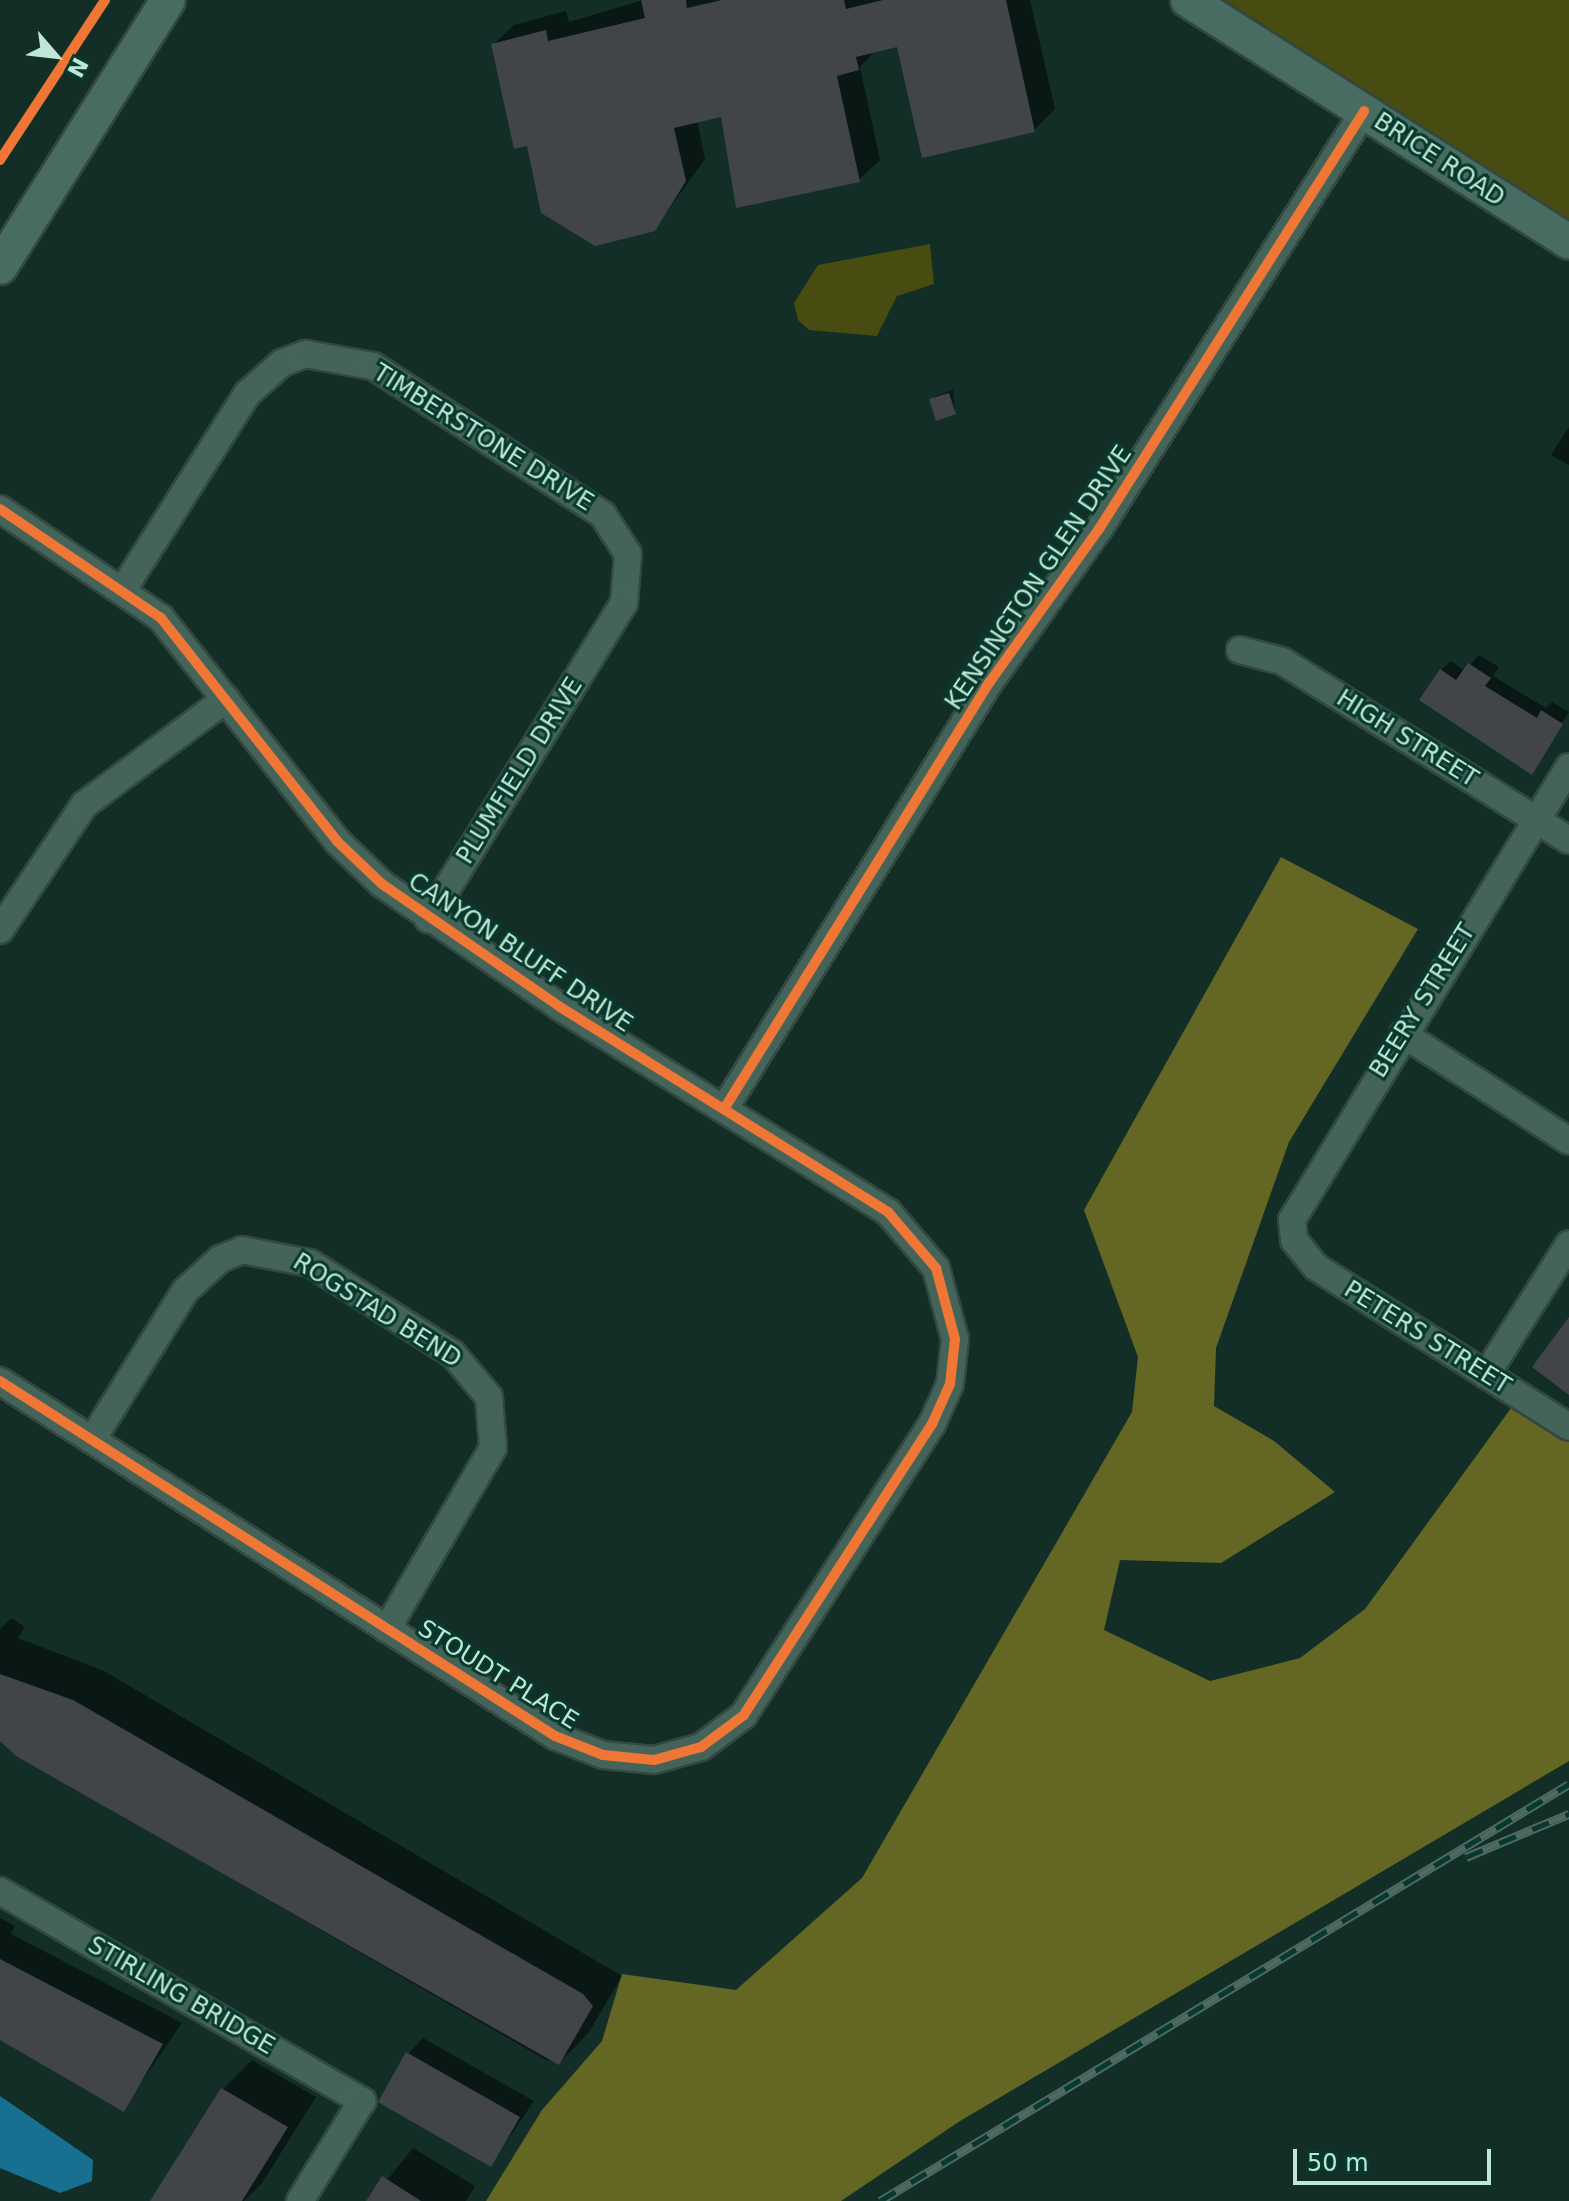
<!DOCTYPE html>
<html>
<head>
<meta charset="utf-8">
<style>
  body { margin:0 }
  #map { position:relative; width:1569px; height:2201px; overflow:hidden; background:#122e26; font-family:"DejaVu Sans",sans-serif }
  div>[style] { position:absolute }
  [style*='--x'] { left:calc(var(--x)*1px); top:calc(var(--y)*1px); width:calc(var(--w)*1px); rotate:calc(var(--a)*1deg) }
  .green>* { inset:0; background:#484c10 }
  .forest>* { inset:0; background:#636723 }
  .water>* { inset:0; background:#187090 }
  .shadow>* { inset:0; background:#0007 }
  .building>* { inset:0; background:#424547 }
  .roads { filter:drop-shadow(2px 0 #324841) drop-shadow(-2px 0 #324841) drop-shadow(0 2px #324841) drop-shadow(0 -2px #324841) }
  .minor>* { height:26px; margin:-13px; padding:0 13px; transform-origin:13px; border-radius:13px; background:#44645a }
  .major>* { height:34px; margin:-17px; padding:0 17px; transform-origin:17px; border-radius:17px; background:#496c62 }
  .rail>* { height:9px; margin-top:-4.5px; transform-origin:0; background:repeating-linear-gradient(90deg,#07392c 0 18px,#4f6a62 0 36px); box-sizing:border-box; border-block:2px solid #4f6a62 }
  .cycleway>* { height:10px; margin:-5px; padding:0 5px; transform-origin:5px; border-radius:5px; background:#f07635 }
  span { translate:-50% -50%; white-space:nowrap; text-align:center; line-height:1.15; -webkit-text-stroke:6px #07392c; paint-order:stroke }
  .street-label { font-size:24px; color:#bee7d7 }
  .north { position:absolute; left:16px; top:16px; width:80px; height:80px; -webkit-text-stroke:6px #07392c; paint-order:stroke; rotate:118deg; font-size:22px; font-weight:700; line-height:32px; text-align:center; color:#bee7d7 }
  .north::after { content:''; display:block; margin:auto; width:28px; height:36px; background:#bee7d7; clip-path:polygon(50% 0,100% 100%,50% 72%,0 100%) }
  .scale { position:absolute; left:1293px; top:2149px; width:198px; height:36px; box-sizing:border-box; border:4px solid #bee7d7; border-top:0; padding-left:10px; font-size:24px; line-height:28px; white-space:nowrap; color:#bee7d7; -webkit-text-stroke:6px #07392c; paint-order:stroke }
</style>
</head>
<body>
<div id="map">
  <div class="green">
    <i style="clip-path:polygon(1225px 0,1569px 0,1569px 220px)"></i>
    <i style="clip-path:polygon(930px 244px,934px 284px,897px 296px,877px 336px,809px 330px,798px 320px,794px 303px,818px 265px)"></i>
  </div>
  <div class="forest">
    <i style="clip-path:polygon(1281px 857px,1418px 929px,1289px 1142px,1216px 1348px,1214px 1406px,1274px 1441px,1335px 1492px,1221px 1563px,1120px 1560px,1104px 1630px,1210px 1681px,1300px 1658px,1365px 1609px,1514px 1404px,1569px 1439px,1569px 1761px,960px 2121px,841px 2201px,486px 2201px,542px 2110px,602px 2041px,622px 1974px,736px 1990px,862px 1878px,1132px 1412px,1138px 1357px,1084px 1210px)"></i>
  </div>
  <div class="water">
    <i style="clip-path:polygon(0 2096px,93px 2160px,92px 2181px,60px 2193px,0 2168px)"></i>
  </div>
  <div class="shadow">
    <i style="clip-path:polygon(643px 0,1030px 0,1055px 109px,1034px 130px,898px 45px,876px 50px,860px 67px,880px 160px,859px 180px,723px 114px,697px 120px,705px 159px,654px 230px,528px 144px,493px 45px,514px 25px,566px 11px,569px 22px)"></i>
    <i style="clip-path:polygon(953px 390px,955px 412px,931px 400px,936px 396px)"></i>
    <i style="clip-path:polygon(1569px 427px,1569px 465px,1551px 455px)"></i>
    <i style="clip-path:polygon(1479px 655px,1499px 667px,1493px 676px,1546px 708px,1552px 702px,1569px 712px,1532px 772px,1441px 670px,1451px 661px,1465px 671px)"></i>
    <i style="clip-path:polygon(11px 1618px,25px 1627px,18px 1638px,104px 1671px,622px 1976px,589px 2032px,559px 2063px,546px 2060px,17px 1755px,0 1707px,0 1629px)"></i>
    <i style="clip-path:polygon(0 1918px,15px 1926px,11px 1934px,182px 2023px,123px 2109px,0 2038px)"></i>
    <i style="clip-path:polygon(423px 2038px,534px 2101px,491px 2164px,408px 2054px)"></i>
    <i style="clip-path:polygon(252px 2060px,316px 2097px,262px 2183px,244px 2201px,153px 2201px,222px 2090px)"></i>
    <i style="clip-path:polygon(413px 2148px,475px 2186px,466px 2201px,370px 2201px)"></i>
  </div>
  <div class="building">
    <i style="clip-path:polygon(641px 0,686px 0,687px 8px,722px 0,844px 0,846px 9px,883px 0,1006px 0,1035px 132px,922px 158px,897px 47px,856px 57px,859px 70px,837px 76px,860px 182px,736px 208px,721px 117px,674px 128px,686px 181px,655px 231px,595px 246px,541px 213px,527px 146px,514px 149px,491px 44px,546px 30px,548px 41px,645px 18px)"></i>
    <i style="clip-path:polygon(949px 393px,956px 414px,936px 421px,929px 399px)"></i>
    <i style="clip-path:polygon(1468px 663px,1491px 678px,1485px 686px,1537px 718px,1541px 710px,1563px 724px,1532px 775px,1419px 700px,1440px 669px,1456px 680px)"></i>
    <i style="clip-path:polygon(1569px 1317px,1569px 1395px,1532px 1367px)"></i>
    <i style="clip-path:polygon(0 1674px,73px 1700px,583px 1994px,593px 2006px,559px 2065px,16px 1756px,0 1741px)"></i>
    <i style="clip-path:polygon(0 1959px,163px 2044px,124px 2112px,0 2040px)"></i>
    <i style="clip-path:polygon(406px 2052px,520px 2117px,491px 2167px,378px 2102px)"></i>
    <i style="clip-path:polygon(221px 2088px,288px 2127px,242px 2201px,150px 2201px)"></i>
    <i style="clip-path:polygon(382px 2176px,421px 2201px,366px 2201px)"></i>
  </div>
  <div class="roads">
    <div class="minor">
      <i style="--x:0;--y:509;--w:194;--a:34.1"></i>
      <i style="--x:161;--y:618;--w:284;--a:51.7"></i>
      <i style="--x:337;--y:841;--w:62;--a:43.7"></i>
      <i style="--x:382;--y:884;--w:216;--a:34.6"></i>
      <i style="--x:560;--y:1007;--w:387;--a:32"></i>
      <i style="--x:888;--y:1212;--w:74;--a:49.4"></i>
      <i style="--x:936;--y:1268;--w:73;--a:75"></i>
      <i style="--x:955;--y:1339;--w:45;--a:96.3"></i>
      <i style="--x:950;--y:1384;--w:44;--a:114.2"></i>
      <i style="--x:932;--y:1424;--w:346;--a:122.9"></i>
      <i style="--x:744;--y:1715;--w:54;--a:143.3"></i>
      <i style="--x:701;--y:1747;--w:49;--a:164.5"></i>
      <i style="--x:654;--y:1760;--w:51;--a:-174.4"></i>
      <i style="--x:603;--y:1755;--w:52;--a:-158.4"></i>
      <i style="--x:555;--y:1736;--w:659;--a:-147.4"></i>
      <i style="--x:124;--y:588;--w:230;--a:-57.6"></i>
      <i style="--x:247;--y:394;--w:47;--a:-41.5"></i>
      <i style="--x:282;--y:363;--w:26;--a:-21"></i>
      <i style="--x:306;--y:354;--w:68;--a:10.2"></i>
      <i style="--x:373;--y:366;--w:274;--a:32.9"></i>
      <i style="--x:603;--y:515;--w:46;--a:57.3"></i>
      <i style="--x:628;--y:554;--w:49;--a:94.7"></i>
      <i style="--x:624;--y:603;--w:372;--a:121.8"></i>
      <i style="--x:1240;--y:650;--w:43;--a:14.7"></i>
      <i style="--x:1282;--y:661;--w:338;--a:32"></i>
      <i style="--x:1569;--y:767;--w:531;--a:121.44"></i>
      <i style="--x:1292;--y:1220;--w:20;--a:84"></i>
      <i style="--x:1294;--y:1240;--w:35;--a:51"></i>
      <i style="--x:1316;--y:1267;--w:299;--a:32.3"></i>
      <i style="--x:0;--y:930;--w:151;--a:-56.1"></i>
      <i style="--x:84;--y:805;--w:177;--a:-36.7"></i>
      <i style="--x:1403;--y:1034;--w:197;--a:32.8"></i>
      <i style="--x:724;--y:1109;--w:502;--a:-58.12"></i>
      <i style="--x:989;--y:683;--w:189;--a:-54.5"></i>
      <i style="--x:1099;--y:529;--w:495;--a:-57.6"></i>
      <i style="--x:1486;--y:1375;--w:155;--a:-57.6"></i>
      <i style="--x:92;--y:1440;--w:176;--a:-58"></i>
      <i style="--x:185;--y:1291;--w:47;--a:-42.4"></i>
      <i style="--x:220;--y:1259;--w:24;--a:-22"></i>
      <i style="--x:242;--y:1250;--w:69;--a:10.8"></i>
      <i style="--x:310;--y:1263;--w:169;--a:32.5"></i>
      <i style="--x:453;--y:1354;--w:56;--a:50.1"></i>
      <i style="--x:489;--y:1397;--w:51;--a:85.5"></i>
      <i style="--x:493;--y:1448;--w:210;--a:120.4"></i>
      <i style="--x:0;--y:1891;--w:419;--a:30.1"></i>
      <i style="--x:362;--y:2101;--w:118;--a:121.8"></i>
    </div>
    <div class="major">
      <i style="--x:1188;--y:0;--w:451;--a:32.4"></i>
      <i style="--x:0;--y:267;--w:315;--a:-57.8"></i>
    </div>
  </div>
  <div class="rail">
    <i style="--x:1466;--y:1857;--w:112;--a:-22.7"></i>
    <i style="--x:880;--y:2201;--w:805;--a:-31.18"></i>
  </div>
  <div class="cycleway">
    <i style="--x:0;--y:160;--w:191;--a:-56.7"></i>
    <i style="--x:0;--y:509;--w:194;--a:34.1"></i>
    <i style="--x:161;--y:618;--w:284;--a:51.7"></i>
    <i style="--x:337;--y:841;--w:62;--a:43.7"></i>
    <i style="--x:382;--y:884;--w:216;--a:34.6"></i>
    <i style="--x:560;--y:1007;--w:387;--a:32"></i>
    <i style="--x:888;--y:1212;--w:74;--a:49.4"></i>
    <i style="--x:936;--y:1268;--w:73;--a:75"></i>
    <i style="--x:955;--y:1339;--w:45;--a:96.3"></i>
    <i style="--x:950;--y:1384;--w:44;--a:114.2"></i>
    <i style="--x:932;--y:1424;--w:346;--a:122.9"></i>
    <i style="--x:744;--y:1715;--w:54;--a:143.3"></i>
    <i style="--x:701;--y:1747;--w:49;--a:164.5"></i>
    <i style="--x:654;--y:1760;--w:51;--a:-174.4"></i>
    <i style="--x:603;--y:1755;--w:52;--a:-158.4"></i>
    <i style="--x:555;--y:1736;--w:659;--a:-147.4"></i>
    <i style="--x:724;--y:1109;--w:502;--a:-58.12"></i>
    <i style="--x:989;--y:683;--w:189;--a:-54.5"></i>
    <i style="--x:1099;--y:529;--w:495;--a:-57.6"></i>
  </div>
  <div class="street-label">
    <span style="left:1439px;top:160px;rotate:33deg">BRICE ROAD</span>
    <span style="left:483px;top:438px;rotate:32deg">TIMBERSTONE DRIVE</span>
    <span style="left:1039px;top:578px;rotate:-56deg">KENSINGTON GLEN DRIVE</span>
    <span style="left:1407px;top:739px;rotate:32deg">HIGH STREET</span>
    <span style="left:520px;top:771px;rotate:-58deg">PLUMFIELD DRIVE</span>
    <span style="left:520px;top:953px;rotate:34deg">CANYON BLUFF DRIVE</span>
    <span style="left:1423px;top:1001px;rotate:-58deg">BEERY STREET</span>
    <span style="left:377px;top:1311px;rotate:32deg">ROGSTAD BEND</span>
    <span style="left:1427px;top:1338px;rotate:32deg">PETERS STREET</span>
    <span style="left:498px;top:1675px;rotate:32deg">STOUDT PLACE</span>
    <span style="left:181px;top:1996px;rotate:30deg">STIRLING BRIDGE</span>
  </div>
  <div class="north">N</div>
  <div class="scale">50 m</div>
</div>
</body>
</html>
